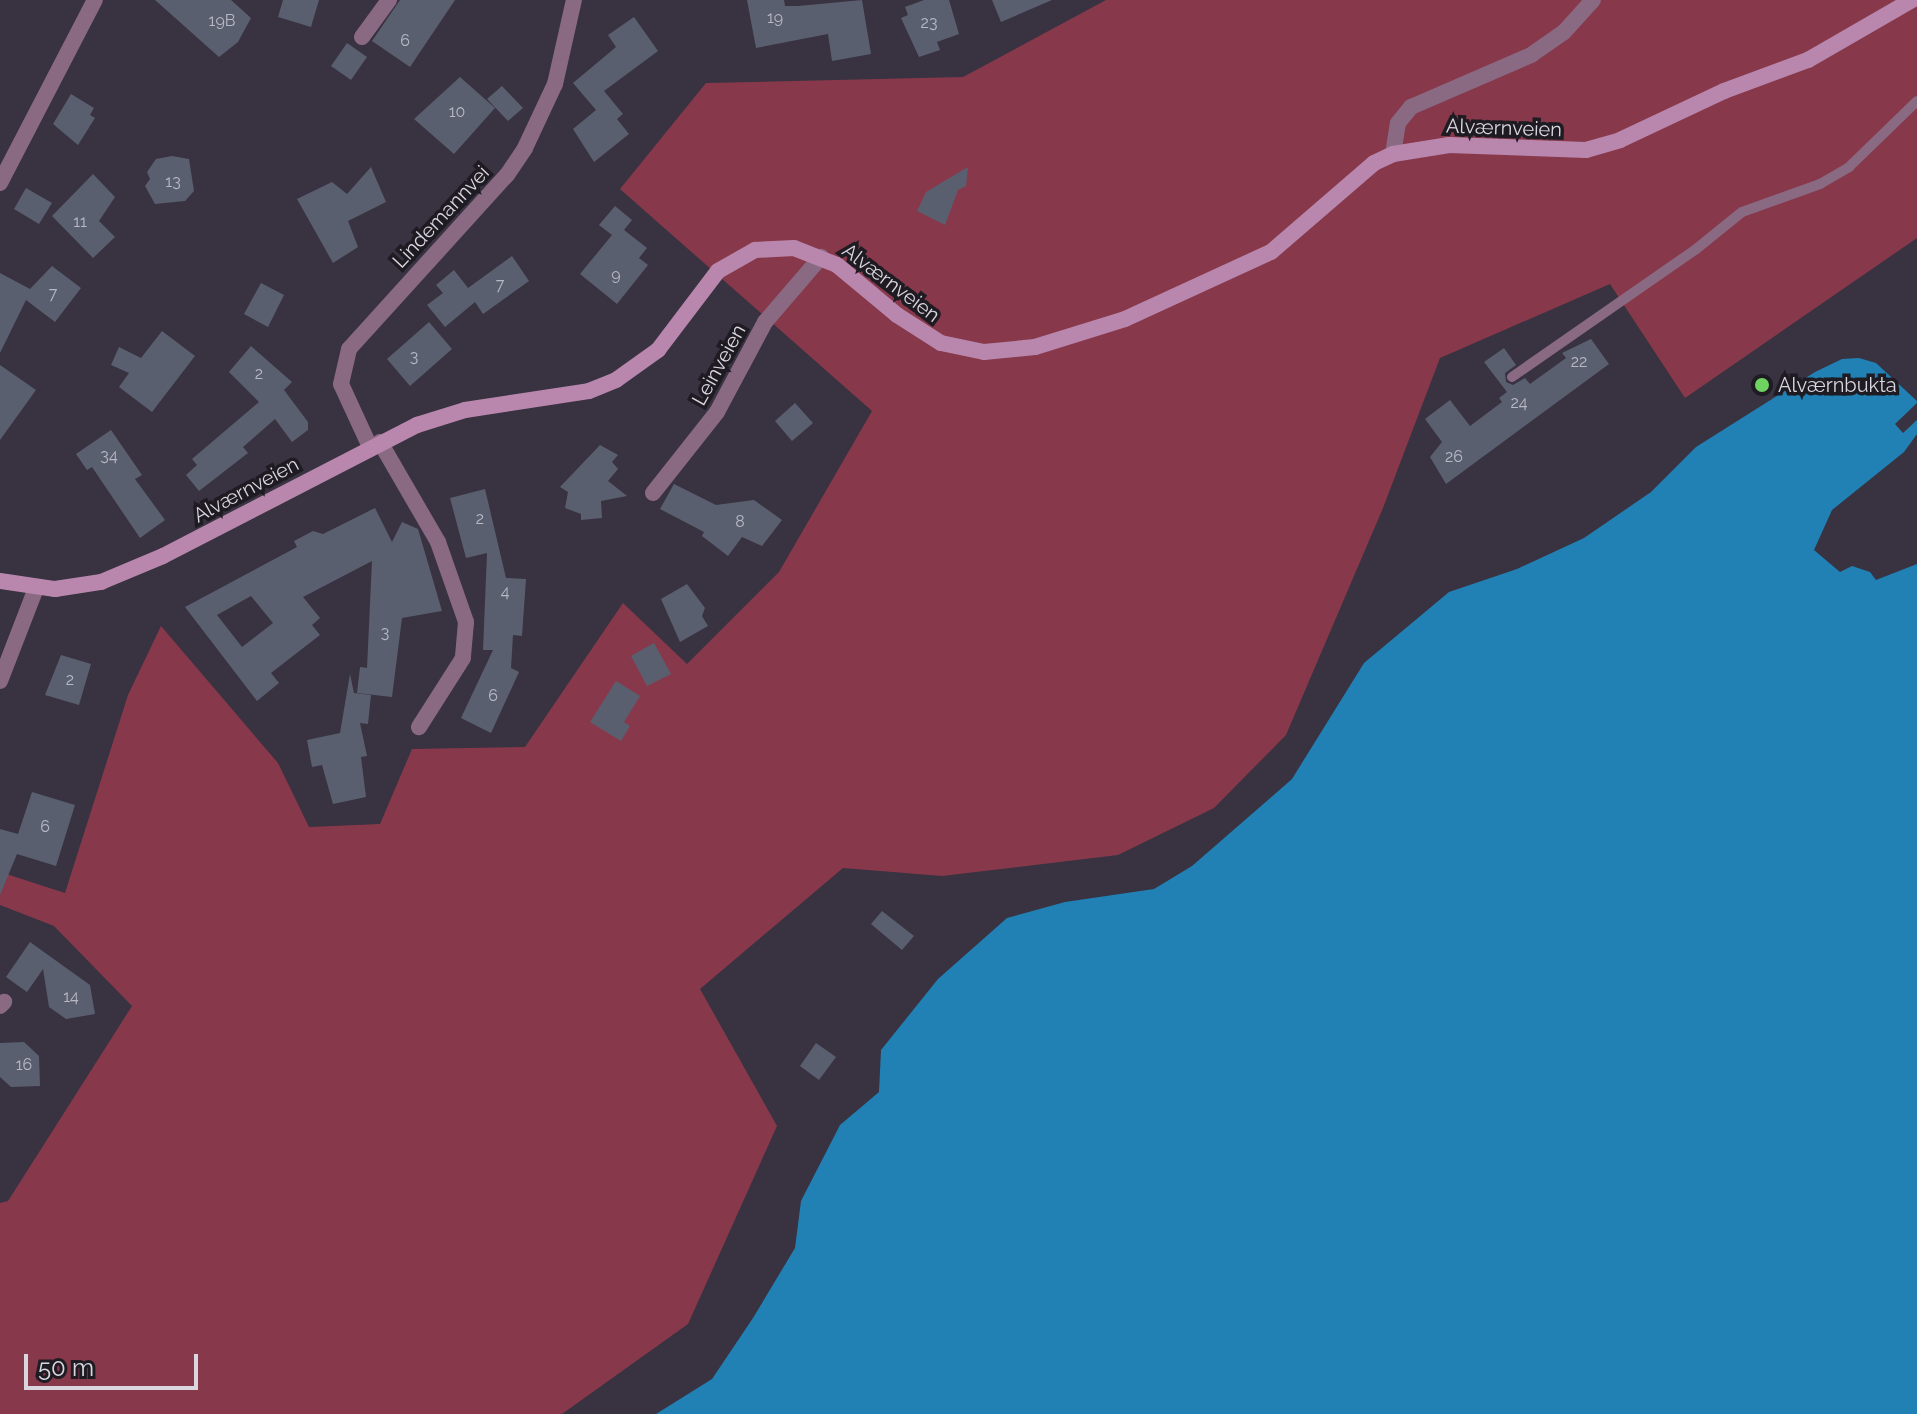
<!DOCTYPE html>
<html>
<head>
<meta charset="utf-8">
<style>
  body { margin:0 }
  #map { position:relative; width:1917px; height:1414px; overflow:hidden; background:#383241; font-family:Raleway,sans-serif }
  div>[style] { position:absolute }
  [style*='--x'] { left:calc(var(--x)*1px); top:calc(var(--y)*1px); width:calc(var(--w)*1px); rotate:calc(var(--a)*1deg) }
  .green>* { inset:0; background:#87394b }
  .water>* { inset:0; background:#2181b5 }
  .pier>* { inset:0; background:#383241 }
  .building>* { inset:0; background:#5a5f70 }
  .service>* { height:10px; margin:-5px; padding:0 5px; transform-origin:5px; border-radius:5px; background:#8a6a82 }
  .minor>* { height:16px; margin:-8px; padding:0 8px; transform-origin:8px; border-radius:8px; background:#8a6a82 }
  .secondary>* { height:16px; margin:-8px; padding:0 8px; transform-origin:8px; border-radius:8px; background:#b987ad }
  .dots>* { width:22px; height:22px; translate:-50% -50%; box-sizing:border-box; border:4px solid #1e1b22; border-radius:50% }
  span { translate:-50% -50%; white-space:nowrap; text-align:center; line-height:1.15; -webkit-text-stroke:7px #1e1b22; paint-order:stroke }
  .number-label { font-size:16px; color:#b9b8c4 }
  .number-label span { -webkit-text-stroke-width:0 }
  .street-label { font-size:20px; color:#d9d6e0 }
  .poi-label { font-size:20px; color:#d9d6e0 }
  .left { translate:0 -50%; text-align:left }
  .scale { position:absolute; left:24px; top:1354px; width:174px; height:36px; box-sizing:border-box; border:4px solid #d9d6e0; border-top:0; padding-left:10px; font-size:24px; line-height:28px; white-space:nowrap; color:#d9d6e0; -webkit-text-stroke:6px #1e1b22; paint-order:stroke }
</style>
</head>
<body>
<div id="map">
  <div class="green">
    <i style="clip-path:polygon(1106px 0,1917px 0,1917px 238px,1685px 398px,1610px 284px,1440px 358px,1383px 508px,1286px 735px,1214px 808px,1118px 855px,942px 876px,843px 868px,700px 989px,777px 1126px,688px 1324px,562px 1414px,0 1414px,0 1203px,8px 1201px,132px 1006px,54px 926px,0 905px,0 872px,65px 893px,128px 695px,161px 626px,278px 763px,309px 827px,380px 824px,412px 749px,525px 747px,623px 603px,687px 664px,779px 572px,872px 411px,620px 189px,706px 83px,963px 77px)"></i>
  </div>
  <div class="water">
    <i style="clip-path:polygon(1859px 358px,1876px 363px,1917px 401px,1917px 434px,1904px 452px,1832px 510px,1814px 550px,1840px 572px,1852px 566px,1870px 572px,1876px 580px,1917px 564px,1917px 1414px,656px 1414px,712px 1379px,753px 1318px,795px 1248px,801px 1201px,840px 1125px,879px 1092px,881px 1050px,938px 979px,1007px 918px,1065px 902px,1154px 889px,1192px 866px,1292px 779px,1364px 663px,1449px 592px,1517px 569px,1584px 538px,1651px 492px,1696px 447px,1815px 372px,1842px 359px)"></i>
  </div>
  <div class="pier">
    <i style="clip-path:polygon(1917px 403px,1917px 420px,1903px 433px,1895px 424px)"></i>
  </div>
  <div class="building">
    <i style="clip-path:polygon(155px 0,231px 0,251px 18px,238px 42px,219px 57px)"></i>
    <i style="clip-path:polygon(283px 0,319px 0,311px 27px,278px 17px)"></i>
    <i style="clip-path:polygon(400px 0,455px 0,410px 67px,372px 41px)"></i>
    <i style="clip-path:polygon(747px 0,784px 0,785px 6px,798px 6px,862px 0,871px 54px,832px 61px,828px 34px,756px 48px)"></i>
    <i style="clip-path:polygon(924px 0,949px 0,959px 34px,937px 42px,940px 50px,919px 57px,901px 18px,908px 15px,905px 7px)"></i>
    <i style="clip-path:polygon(992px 0,1052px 0,1001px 22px)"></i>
    <i style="clip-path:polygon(634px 17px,658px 51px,604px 91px,623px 114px,617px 119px,629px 134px,594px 162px,573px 129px,596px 110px,573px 83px,616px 47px,608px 35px)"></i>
    <i style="clip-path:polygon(347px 43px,367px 57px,351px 80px,331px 66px)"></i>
    <i style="clip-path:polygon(460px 77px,495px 108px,454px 154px,414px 119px)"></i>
    <i style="clip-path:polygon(502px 86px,523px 108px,508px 121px,487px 99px)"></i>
    <i style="clip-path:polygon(71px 94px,94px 108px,90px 115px,95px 118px,78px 145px,53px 124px)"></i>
    <i style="clip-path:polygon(172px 156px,189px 159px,194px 191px,185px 201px,155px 204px,145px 186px,150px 179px,147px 172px,156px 159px)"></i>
    <i style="clip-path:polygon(371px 167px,386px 202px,348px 221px,358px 247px,333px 263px,297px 199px,332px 182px,347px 194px)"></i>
    <i style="clip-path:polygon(968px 167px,966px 186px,958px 190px,945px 225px,917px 211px,926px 192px)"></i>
    <i style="clip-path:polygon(93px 174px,115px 197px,99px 221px,115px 237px,93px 258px,52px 216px)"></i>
    <i style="clip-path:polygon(26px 188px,52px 203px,39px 224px,14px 209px)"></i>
    <i style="clip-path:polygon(615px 206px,632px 220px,624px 230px,647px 248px,639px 258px,648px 265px,617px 304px,580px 274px,612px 235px,599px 225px)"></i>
    <i style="clip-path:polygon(512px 256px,529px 281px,483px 314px,475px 302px,445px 327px,427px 305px,443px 293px,436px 285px,454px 270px,468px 288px)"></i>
    <i style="clip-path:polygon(52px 266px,81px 288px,55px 322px,26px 300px,0 353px,0 273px,30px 289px)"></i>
    <i style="clip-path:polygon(261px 283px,284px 295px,268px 327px,244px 314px)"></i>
    <i style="clip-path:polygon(429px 322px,452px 349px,410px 386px,387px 359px)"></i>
    <i style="clip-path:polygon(162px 331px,195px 356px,152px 412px,119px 387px,129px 373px,111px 365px,119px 347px,141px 358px)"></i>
    <i style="clip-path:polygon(1591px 339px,1609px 364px,1446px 484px,1430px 457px,1442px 442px,1425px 419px,1450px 400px,1470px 426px,1502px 402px,1499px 398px,1507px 392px,1484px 362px,1504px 348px,1516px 365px,1505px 373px,1506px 382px,1513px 385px,1525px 378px,1530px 384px,1566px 358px,1562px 353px)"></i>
    <i style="clip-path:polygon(251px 346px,292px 382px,284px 390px,308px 422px,308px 430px,292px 442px,275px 419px,243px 447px,248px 453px,199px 491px,186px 475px,197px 465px,192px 459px,259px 402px,229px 372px)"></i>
    <i style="clip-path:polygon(0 365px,36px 390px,0 440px)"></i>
    <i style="clip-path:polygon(795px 403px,813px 423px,792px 441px,775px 421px)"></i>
    <i style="clip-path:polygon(111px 430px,142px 475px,135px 479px,165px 520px,140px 538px,92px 467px,87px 470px,76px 454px)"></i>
    <i style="clip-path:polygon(600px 445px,618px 455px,612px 462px,618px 469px,608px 481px,627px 496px,601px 501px,602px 518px,581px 520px,581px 514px,565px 508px,568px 492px,560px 487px)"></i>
    <i style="clip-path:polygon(674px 484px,716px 505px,754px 500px,782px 520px,762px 546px,742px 537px,728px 556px,702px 536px,704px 532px,660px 509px)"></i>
    <i style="clip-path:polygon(485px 489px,506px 578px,526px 579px,522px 636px,513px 635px,511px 668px,519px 672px,491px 733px,461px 718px,493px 650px,483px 650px,487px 553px,466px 558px,450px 498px)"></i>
    <i style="clip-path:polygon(evenodd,375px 508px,392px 542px,402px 522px,418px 529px,442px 611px,402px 618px,392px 697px,357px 693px,360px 667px,367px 668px,372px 561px,303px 597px,320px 618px,312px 625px,320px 635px,271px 673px,279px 683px,257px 701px,185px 607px,297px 547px,294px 541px,313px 531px,323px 534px,375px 508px,251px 596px,273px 623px,242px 647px,217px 615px,251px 596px)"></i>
    <i style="clip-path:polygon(687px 584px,705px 608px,702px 616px,708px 626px,680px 642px,661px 599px)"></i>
    <i style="clip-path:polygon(654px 643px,671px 674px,647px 686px,631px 656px)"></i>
    <i style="clip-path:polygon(61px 655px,91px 664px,79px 705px,45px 695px)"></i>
    <i style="clip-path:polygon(350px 674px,354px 693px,371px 695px,368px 724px,360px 723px,367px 756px,361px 757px,366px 797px,333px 804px,322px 765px,312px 767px,307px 740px,340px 733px)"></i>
    <i style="clip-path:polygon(616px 681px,640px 696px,624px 722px,630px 726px,621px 741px,590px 722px)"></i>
    <i style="clip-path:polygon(32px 792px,75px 805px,56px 866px,17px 854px,0 895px,0 829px,18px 834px)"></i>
    <i style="clip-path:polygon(882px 911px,914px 936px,902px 950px,871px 924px)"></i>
    <i style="clip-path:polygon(30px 942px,90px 985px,95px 1014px,66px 1019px,49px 1007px,43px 969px,27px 992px,6px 977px)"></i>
    <i style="clip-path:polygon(24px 1042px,39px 1056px,40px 1086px,11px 1087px,0 1077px,0 1043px)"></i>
    <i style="clip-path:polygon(816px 1043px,836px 1057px,819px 1080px,800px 1066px)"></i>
  </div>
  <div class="service">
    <i style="--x:1512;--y:377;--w:223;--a:-34.8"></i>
    <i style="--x:1695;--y:250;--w:60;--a:-39"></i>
    <i style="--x:1742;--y:212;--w:83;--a:-19.7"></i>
    <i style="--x:1820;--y:184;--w:34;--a:-30"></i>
    <i style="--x:1849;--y:167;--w:95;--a:-44.1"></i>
  </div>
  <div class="minor">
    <i style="--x:362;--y:37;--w:46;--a:-53.9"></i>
    <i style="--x:1393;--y:154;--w:31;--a:-81"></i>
    <i style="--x:1398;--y:123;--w:21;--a:-51"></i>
    <i style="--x:1411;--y:107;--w:131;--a:-23.4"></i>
    <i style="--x:1531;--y:55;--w:40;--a:-34.9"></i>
    <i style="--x:1564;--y:32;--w:43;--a:-47.8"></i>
    <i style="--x:0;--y:183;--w:206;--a:-62.6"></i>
    <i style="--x:380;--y:442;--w:116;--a:59.9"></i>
    <i style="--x:438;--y:542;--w:85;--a:70.7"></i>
    <i style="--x:466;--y:622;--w:36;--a:95"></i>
    <i style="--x:463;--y:658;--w:82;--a:122.5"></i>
    <i style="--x:370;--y:447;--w:69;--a:-114.7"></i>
    <i style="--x:341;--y:384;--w:36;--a:-77"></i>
    <i style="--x:349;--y:349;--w:235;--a:-47.8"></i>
    <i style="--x:507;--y:175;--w:32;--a:-56"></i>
    <i style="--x:525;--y:148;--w:71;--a:-64.9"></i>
    <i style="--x:555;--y:84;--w:86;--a:-77.3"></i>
    <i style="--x:653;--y:493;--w:103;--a:-51.7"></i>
    <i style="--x:717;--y:412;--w:102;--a:-61.9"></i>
    <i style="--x:765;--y:322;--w:86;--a:-49.3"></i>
    <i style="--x:0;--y:681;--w:100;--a:-68.8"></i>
    <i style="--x:0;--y:1006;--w:6;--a:-45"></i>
  </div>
  <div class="secondary">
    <i style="--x:0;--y:581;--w:56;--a:8.3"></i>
    <i style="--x:55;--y:589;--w:47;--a:-8.7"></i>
    <i style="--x:101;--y:582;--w:67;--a:-22.8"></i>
    <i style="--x:163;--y:556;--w:286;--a:-27.3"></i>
    <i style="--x:417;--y:425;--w:50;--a:-17.4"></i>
    <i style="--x:465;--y:410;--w:125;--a:-8.7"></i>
    <i style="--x:589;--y:391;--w:29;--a:-22"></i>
    <i style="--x:616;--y:380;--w:52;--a:-35.5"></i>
    <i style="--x:658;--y:350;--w:99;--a:-52.8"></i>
    <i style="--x:718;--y:271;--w:43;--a:-29.6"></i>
    <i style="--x:755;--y:250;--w:39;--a:-3"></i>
    <i style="--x:794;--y:248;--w:46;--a:21.6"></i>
    <i style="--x:837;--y:265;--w:78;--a:39.8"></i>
    <i style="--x:897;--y:315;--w:52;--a:32.5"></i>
    <i style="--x:941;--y:343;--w:44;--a:11.8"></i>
    <i style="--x:984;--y:352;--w:51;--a:-5.6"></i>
    <i style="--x:1035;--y:347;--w:94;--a:-17.3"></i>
    <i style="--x:1125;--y:319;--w:161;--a:-24.7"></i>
    <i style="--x:1271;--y:252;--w:136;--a:-40.8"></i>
    <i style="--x:1374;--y:163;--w:21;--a:-25"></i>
    <i style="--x:1393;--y:154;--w:57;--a:-9.1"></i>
    <i style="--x:1449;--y:145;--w:137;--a:2.1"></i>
    <i style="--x:1586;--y:150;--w:35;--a:-16"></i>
    <i style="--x:1620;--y:140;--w:115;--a:-25.2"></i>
    <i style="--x:1724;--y:91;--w:90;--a:-20.3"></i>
    <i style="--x:1808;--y:60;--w:120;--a:-30"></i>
  </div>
  <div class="dots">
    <i style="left:1762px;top:385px;background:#6ed361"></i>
  </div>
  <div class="number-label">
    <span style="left:775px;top:18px">19</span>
    <span style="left:222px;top:21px">19B</span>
    <span style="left:929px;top:23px">23</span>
    <span style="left:405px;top:41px">6</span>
    <span style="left:457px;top:112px">10</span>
    <span style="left:173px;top:182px">13</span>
    <span style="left:80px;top:222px">11</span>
    <span style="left:616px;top:275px">9</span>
    <span style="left:500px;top:285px">7</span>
    <span style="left:53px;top:294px">7</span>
    <span style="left:414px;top:357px">3</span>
    <span style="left:1579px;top:362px">22</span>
    <span style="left:259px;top:374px">2</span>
    <span style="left:1519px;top:403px">24</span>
    <span style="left:109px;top:456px">34</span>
    <span style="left:1454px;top:457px">26</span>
    <span style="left:480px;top:519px">2</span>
    <span style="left:740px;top:522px">8</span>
    <span style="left:505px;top:592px">4</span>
    <span style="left:385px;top:633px">3</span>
    <span style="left:70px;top:680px">2</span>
    <span style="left:493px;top:696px">6</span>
    <span style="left:45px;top:827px">6</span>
    <span style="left:71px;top:997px">14</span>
    <span style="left:24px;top:1065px">16</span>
  </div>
  <div class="street-label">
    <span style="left:1504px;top:128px;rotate:2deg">Alværnveien</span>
    <span style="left:441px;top:217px;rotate:-47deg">Lindemannvei</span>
    <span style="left:891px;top:283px;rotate:37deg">Alværnveien</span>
    <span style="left:719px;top:365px;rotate:-61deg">Leinveien</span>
    <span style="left:246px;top:490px;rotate:-28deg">Alværnveien</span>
  </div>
  <div class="poi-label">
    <span class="left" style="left:1778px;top:385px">Alværnbukta</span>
  </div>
  <div class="scale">50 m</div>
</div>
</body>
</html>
